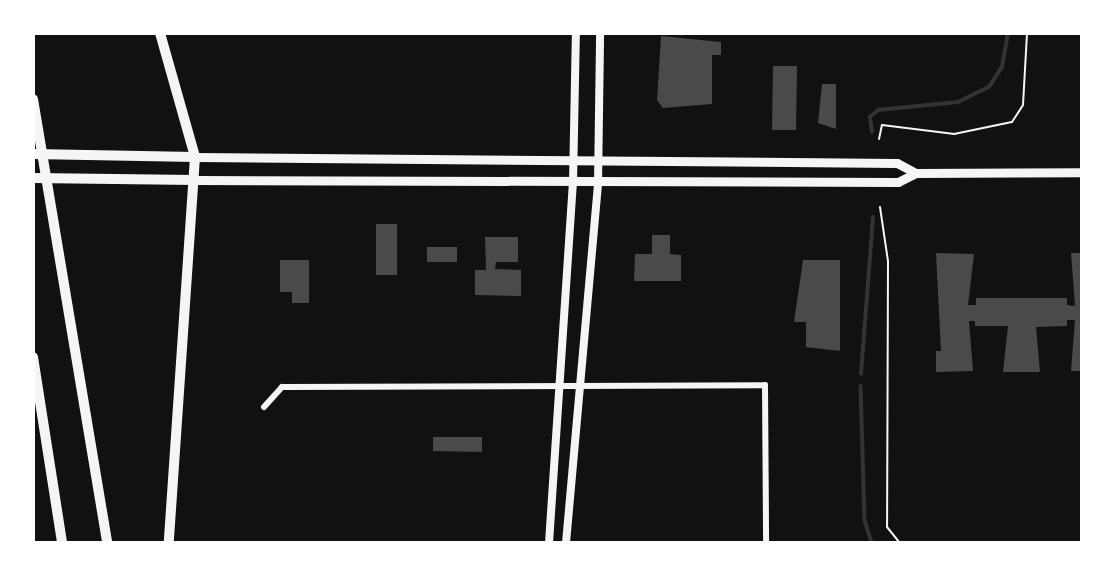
<!DOCTYPE html>
<html>
<head>
<meta charset="utf-8">
<style>
  body { margin:0 }
  #map { position:relative; width:1115px; height:576px; overflow:hidden; background:#111; font-family:Mulish,sans-serif }
  div>[style] { position:absolute }
  [style*='--x'] { left:calc(var(--x)*1px); top:calc(var(--y)*1px); width:calc(var(--w)*1px); rotate:calc(var(--a)*1deg) }
  .stream>* { height:3.5px; margin:-1.75px; padding:0 1.75px; transform-origin:1.75px; border-radius:1.75px; background:#333 }
  .building>* { inset:0; background:#4a4a4a }
  .path>* { height:2px; margin:-1px; padding:0 1px; transform-origin:1px; border-radius:1px; background:#f5f5f5 }
  .minor>* { height:6px; margin:-3px; padding:0 3px; transform-origin:3px; border-radius:3px; background:#f5f5f5 }
  .tertiary>* { height:8px; margin:-4px; padding:0 4px; transform-origin:4px; border-radius:4px; background:#f5f5f5 }
  .secondary>* { height:9px; margin:-4.5px; padding:0 4.5px; transform-origin:4.5px; border-radius:4.5px; background:#f5f5f5 }
  .trunk>* { height:10px; margin:-5px; padding:0 5px; transform-origin:5px; border-radius:5px; background:#f5f5f5 }
  .motorway>* { height:10px; margin:-5px; padding:0 5px; transform-origin:5px; border-radius:5px; background:#f5f5f5 }
  span { translate:-50% -50%; white-space:nowrap; text-align:center; line-height:1.15; -webkit-text-stroke:5px #fff; paint-order:stroke }
  .frame { position:absolute; inset:0; border:35px solid #fff; pointer-events:none }
</style>
</head>
<body>
<div id="map">
  <div class="stream">
    <i style="--x:872;--y:132;--w:15;--a:-98"></i>
    <i style="--x:870;--y:117;--w:11;--a:-41"></i>
    <i style="--x:878;--y:110;--w:80;--a:-5.7"></i>
    <i style="--x:958;--y:102;--w:34;--a:-26"></i>
    <i style="--x:989;--y:87;--w:24;--a:-57"></i>
    <i style="--x:1002;--y:67;--w:35;--a:-80"></i>
    <i style="--x:861;--y:374;--w:157;--a:-85.6"></i>
    <i style="--x:861;--y:386;--w:134;--a:88.3"></i>
    <i style="--x:865;--y:520;--w:24;--a:73"></i>
  </div>
  <div class="building">
    <i style="clip-path:polygon(661px 36px,721px 42px,721px 55px,712px 55px,712px 104px,663px 108px,657px 100px)"></i>
    <i style="clip-path:polygon(773px 66px,797px 66px,796px 130px,772px 130px)"></i>
    <i style="clip-path:polygon(822px 84px,836px 84px,836px 129px,818px 123px)"></i>
    <i style="clip-path:polygon(376px 224px,397px 224px,397px 275px,376px 275px)"></i>
    <i style="clip-path:polygon(652px 235px,670px 235px,670px 254px,681px 255px,681px 281px,634px 281px,635px 254px,652px 254px)"></i>
    <i style="clip-path:polygon(485px 237px,518px 237px,518px 262px,496px 262px,495px 269px,521px 270px,521px 296px,475px 295px,475px 270px,486px 270px)"></i>
    <i style="clip-path:polygon(427px 247px,457px 247px,457px 262px,427px 262px)"></i>
    <i style="clip-path:polygon(936px 253px,974px 254px,968px 305px,976px 305px,976px 298px,1067px 298px,1067px 305px,1075px 306px,1071px 253px,1082px 253px,1082px 371px,1071px 371px,1075px 320px,1067px 320px,1067px 326px,1036px 327px,1040px 372px,1003px 372px,1008px 326px,975px 326px,975px 321px,969px 321px,973px 371px,936px 372px,936px 351px,941px 351px)"></i>
    <i style="clip-path:polygon(280px 260px,309px 260px,309px 303px,292px 303px,292px 292px,280px 292px)"></i>
    <i style="clip-path:polygon(803px 260px,840px 260px,840px 351px,806px 347px,806px 322px,794px 322px)"></i>
    <i style="clip-path:polygon(433px 437px,482px 437px,482px 452px,433px 451px)"></i>
  </div>
  <div class="path">
    <i style="--x:879;--y:139;--w:14;--a:-78"></i>
    <i style="--x:882;--y:125;--w:73;--a:7.1"></i>
    <i style="--x:954;--y:134;--w:59;--a:-11.7"></i>
    <i style="--x:1012;--y:122;--w:20;--a:-57"></i>
    <i style="--x:1023;--y:105;--w:72;--a:-86.8"></i>
    <i style="--x:880;--y:207;--w:55;--a:81.6"></i>
    <i style="--x:888;--y:261;--w:266;--a:90.2"></i>
    <i style="--x:887;--y:527;--w:21;--a:51"></i>
  </div>
  <div class="minor">
    <i style="--x:264;--y:407;--w:27;--a:-48"></i>
    <i style="--x:282;--y:387;--w:483;--a:-0.2"></i>
    <i style="--x:765;--y:385;--w:158;--a:89.6"></i>
  </div>
  <div class="tertiary">
    <i style="--x:549;--y:543;--w:360;--a:-86.2"></i>
    <i style="--x:573;--y:184;--w:151;--a:-88.9"></i>
    <i style="--x:566;--y:543;--w:360;--a:-84.9"></i>
    <i style="--x:598;--y:184;--w:151;--a:-89.2"></i>
  </div>
  <div class="secondary">
    <i style="--x:195;--y:157;--w:702;--a:0.49"></i>
    <i style="--x:897;--y:163;--w:21;--a:28"></i>
    <i style="--x:195;--y:180;--w:703;--a:0.16"></i>
    <i style="--x:898;--y:182;--w:20;--a:-27"></i>
    <i style="--x:916;--y:173;--w:166;--a:-0.3"></i>
  </div>
  <div class="trunk">
    <i style="--x:33;--y:154;--w:162;--a:1.1"></i>
    <i style="--x:33;--y:178;--w:162;--a:0.7"></i>
  </div>
  <div class="motorway">
    <i style="--x:160;--y:33;--w:129;--a:74.2"></i>
    <i style="--x:195;--y:157;--w:387;--a:93.9"></i>
    <i style="--x:33;--y:99;--w:450;--a:80.5"></i>
    <i style="--x:33;--y:357;--w:188;--a:81.1"></i>
  </div>
  <div class="frame"></div>
</div>
</body>
</html>
